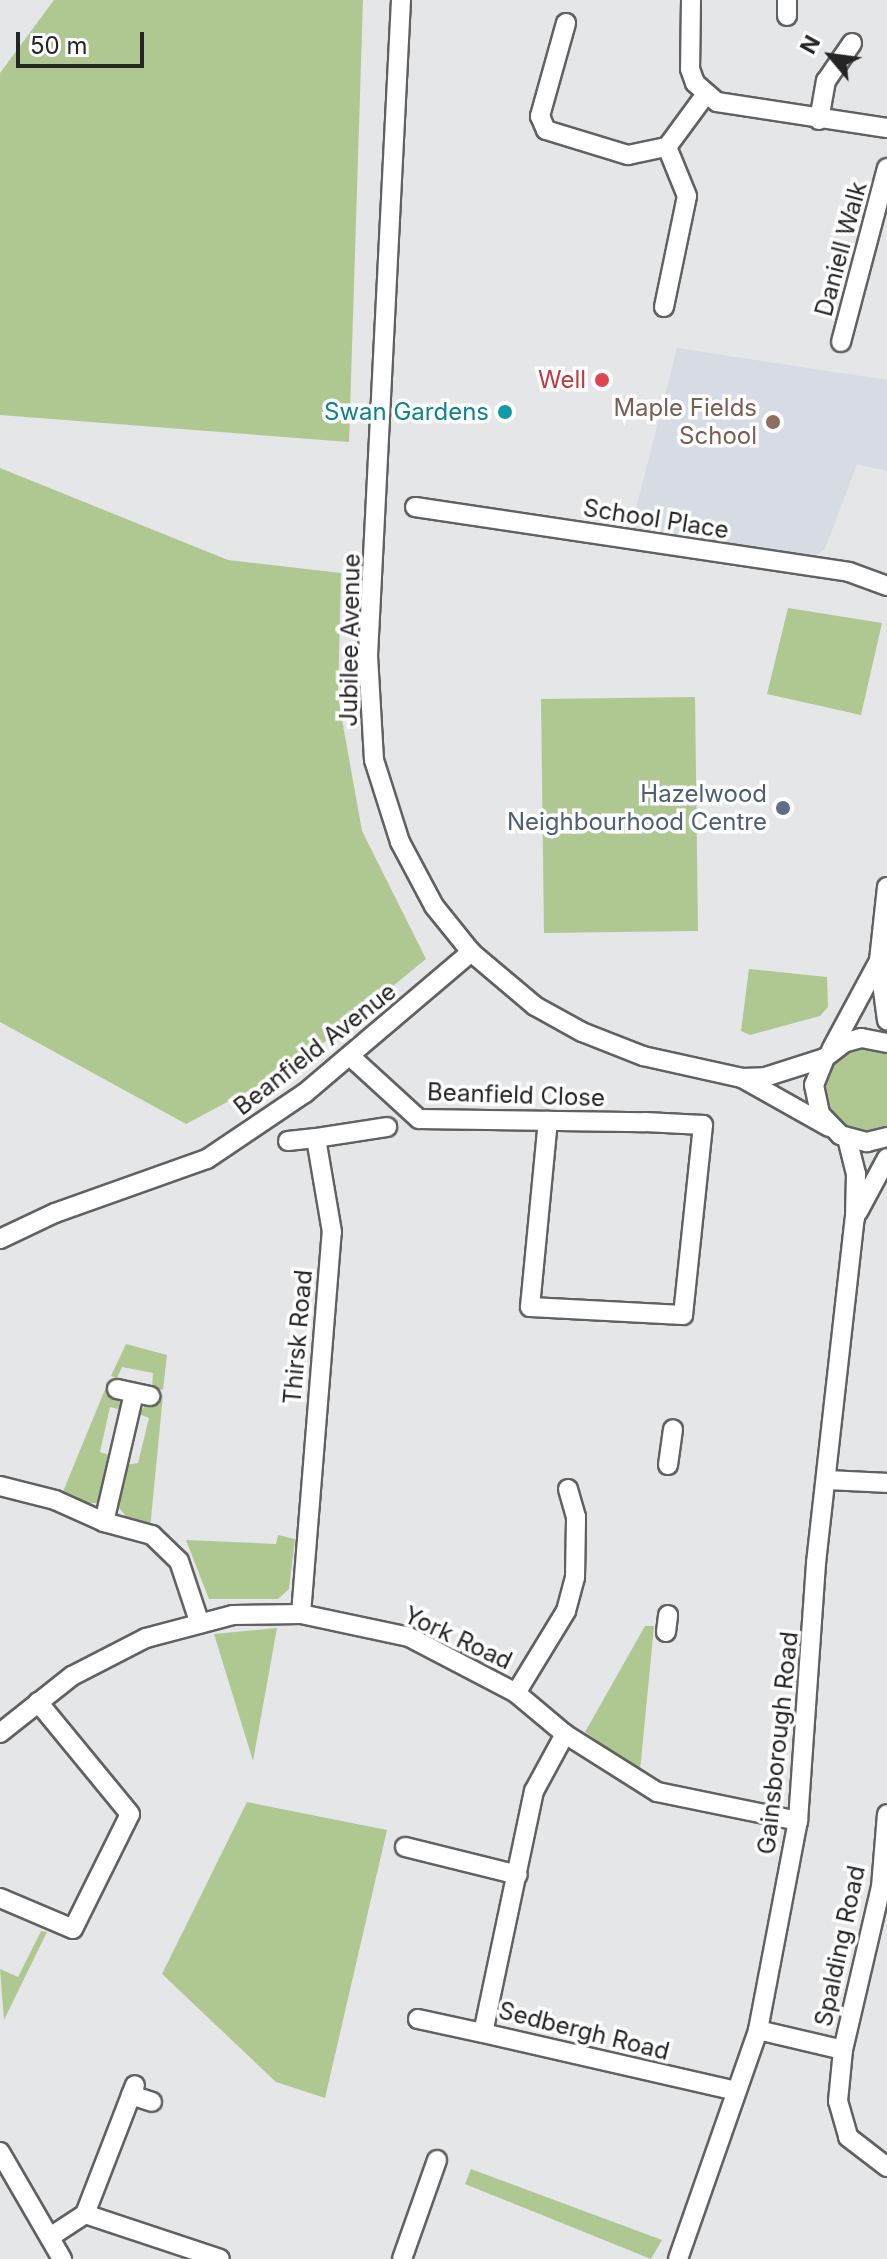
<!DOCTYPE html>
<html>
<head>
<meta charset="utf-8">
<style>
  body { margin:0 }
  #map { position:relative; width:887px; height:2259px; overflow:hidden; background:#e5e6e7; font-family:Inter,sans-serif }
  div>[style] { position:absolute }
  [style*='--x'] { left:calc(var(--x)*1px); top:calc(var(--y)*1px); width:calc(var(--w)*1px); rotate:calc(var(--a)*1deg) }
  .built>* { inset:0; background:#d7dbe3 }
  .green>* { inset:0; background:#afc892 }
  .roads { filter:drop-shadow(2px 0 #616162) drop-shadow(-2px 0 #616162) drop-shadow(0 2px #616162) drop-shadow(0 -2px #616162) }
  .minor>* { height:18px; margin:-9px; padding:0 9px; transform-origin:9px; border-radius:9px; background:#fff }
  .dots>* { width:22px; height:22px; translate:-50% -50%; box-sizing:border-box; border:4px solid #fff; border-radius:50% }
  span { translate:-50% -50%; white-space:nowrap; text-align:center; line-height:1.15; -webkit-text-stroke:7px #fff; paint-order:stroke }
  .street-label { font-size:24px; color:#252526 }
  .health-label { font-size:24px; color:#be3a42 }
  .right { translate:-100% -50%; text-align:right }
  .education-label { font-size:24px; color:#785e54 }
  .culture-label { font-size:24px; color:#0d838f }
  .service-label { font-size:24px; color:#4e5e75 }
  .north { position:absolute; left:791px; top:16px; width:80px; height:80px; -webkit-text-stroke:6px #fff; paint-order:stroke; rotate:299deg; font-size:22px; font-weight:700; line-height:32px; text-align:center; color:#252526 }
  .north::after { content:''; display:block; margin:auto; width:28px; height:36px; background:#252526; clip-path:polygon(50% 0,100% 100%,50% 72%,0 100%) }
  .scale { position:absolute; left:16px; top:32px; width:128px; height:36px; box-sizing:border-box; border:4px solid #252526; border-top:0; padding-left:10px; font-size:24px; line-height:28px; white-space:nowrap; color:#252526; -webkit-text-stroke:6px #fff; paint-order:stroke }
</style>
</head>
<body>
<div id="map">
  <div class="built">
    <i style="clip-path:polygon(677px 348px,887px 380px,887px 471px,857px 464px,825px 549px,807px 562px,629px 536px)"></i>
  </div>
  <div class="green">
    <i style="clip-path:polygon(54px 0,363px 0,349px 442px,0 415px,0 73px)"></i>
    <i style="clip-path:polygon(0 468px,228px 560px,341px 573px,338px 697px,362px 831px,426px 959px,295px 1066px,186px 1124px,0 1022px)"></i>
    <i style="clip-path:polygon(788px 608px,882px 623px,861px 715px,767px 694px)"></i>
    <i style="clip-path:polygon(695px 697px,698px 931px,544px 933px,541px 699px)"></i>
    <i style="clip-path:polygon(749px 969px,827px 977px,828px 1007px,820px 1016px,750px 1035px,741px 1031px)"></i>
    <i style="clip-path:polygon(863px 1047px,887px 1052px,887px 1128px,862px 1133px,836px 1122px,827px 1110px,823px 1082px,837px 1058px)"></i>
    <i style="clip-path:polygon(126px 1344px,167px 1355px,163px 1390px,152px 1387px,153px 1373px,122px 1367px,117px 1378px,111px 1376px)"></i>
    <i style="clip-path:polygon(106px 1387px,121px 1402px,121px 1410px,110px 1407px,100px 1452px,112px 1456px,101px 1503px,84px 1503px,62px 1494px)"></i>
    <i style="clip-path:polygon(153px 1394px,163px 1395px,150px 1529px,129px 1520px,116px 1504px,125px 1465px,138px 1463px,149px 1418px,139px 1414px)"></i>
    <i style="clip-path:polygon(278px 1535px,295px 1539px,289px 1589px,278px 1599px,209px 1599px,186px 1540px,276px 1544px)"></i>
    <i style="clip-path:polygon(645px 1626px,654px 1626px,640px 1771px,585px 1732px)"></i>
    <i style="clip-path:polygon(277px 1628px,253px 1761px,214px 1634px)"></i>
    <i style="clip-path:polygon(247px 1802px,387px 1830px,325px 2098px,276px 2082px,162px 1974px)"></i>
    <i style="clip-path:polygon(41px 1931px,47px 1932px,4px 2020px,0 1969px,18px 1977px)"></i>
    <i style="clip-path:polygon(471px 2169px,662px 2240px,651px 2259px,465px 2184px)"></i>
  </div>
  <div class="roads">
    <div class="minor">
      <i style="--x:401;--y:0;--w:657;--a:92.88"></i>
      <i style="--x:368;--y:656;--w:104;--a:86.7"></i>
      <i style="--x:374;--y:760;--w:86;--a:72.4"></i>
      <i style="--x:400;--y:842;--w:72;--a:62"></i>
      <i style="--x:434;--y:906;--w:59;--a:51.2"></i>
      <i style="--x:471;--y:952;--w:84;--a:40.2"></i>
      <i style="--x:535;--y:1006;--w:54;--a:29"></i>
      <i style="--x:582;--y:1032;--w:66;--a:21.5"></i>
      <i style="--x:643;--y:1056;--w:101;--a:12.5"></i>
      <i style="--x:742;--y:1078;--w:23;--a:-2"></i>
      <i style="--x:765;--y:1077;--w:63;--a:-17.6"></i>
      <i style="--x:691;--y:0;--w:69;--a:90.8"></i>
      <i style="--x:690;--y:69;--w:15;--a:70"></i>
      <i style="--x:695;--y:83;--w:29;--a:41"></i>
      <i style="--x:717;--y:102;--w:172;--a:8.7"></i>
      <i style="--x:787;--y:16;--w:16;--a:-90"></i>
      <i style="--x:566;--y:23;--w:97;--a:105.6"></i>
      <i style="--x:540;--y:116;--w:15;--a:67"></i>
      <i style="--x:546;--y:130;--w:86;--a:17"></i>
      <i style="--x:628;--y:155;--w:40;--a:-12"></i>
      <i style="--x:667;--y:147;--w:66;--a:-53.7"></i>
      <i style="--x:819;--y:120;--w:40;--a:-80"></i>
      <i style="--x:826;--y:81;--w:46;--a:-55.6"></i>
      <i style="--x:664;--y:307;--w:113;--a:-78.3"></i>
      <i style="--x:687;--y:196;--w:53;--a:-112.2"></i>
      <i style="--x:841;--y:342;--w:180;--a:-75.2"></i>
      <i style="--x:415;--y:507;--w:439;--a:8.5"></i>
      <i style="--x:849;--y:572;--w:40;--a:20.2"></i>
      <i style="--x:887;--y:887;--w:74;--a:96.2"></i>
      <i style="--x:879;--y:961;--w:60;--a:82.3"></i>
      <i style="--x:887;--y:1043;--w:26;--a:-169"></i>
      <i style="--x:861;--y:1038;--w:18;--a:164"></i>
      <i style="--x:844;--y:1043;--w:24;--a:142"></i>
      <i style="--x:825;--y:1058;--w:29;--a:112"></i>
      <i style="--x:814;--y:1085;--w:30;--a:78"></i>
      <i style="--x:820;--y:1114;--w:29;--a:46"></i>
      <i style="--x:840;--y:1135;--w:28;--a:15"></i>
      <i style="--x:867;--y:1142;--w:21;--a:-14"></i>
      <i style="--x:831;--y:1050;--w:101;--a:-61.7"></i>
      <i style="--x:351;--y:1057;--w:92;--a:42.4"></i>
      <i style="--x:419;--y:1119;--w:226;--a:0.8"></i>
      <i style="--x:645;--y:1122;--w:58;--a:3"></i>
      <i style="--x:703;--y:1125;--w:191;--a:96"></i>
      <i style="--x:683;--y:1315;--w:153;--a:-177"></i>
      <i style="--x:530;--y:1307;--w:187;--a:-84.5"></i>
      <i style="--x:742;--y:1078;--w:100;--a:29.4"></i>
      <i style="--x:288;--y:1141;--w:28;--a:-6"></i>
      <i style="--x:858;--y:1212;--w:61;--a:-61.8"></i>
      <i style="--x:0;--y:1239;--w:61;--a:-25.3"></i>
      <i style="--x:55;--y:1213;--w:161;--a:-19.6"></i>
      <i style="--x:207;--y:1159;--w:118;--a:-34"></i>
      <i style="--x:305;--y:1093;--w:218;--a:-40.3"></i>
      <i style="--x:117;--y:1389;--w:34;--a:12"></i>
      <i style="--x:668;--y:1465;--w:36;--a:-82"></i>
      <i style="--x:826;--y:1480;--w:61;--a:2.8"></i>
      <i style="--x:0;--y:1486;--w:57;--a:14.3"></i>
      <i style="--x:55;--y:1500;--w:54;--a:24.2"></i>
      <i style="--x:104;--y:1522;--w:50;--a:15.2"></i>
      <i style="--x:152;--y:1535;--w:37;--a:44"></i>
      <i style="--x:179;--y:1561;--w:66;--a:71.6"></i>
      <i style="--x:104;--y:1522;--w:132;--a:-76.9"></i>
      <i style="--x:301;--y:1614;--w:383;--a:-85.4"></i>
      <i style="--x:332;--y:1232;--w:95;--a:-99.7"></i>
      <i style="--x:316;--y:1138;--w:72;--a:-8.8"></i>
      <i style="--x:666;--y:1632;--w:17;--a:-83"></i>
      <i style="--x:516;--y:1693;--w:96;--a:-58.6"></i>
      <i style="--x:566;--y:1611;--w:35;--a:-75"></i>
      <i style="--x:575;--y:1577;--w:60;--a:-89"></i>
      <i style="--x:576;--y:1517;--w:29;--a:-106"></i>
      <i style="--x:0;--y:1733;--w:92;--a:-38.4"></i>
      <i style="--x:72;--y:1676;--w:83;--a:-27.2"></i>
      <i style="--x:146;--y:1638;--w:90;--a:-14.8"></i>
      <i style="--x:233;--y:1615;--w:68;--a:-0.8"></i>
      <i style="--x:301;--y:1614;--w:110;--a:12"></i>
      <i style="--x:409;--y:1637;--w:121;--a:27.6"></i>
      <i style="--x:516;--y:1693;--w:64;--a:39.9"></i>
      <i style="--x:565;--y:1734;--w:109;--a:32.2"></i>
      <i style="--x:657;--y:1792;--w:144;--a:11.6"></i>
      <i style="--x:565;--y:1734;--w:65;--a:118.5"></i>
      <i style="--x:534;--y:1791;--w:247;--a:101.9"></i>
      <i style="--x:483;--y:2033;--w:260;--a:12.9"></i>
      <i style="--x:405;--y:1847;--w:116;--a:13.9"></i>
      <i style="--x:0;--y:1898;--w:79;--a:23"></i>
      <i style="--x:73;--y:1929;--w:128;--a:-63.6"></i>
      <i style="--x:130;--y:1814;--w:145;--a:-129.4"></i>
      <i style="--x:418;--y:2019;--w:66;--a:12.2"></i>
      <i style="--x:758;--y:2030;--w:87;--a:13.2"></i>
      <i style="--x:843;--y:2050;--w:167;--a:-76.9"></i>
      <i style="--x:881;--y:1887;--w:73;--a:-85.3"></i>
      <i style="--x:843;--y:2050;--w:51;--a:95.6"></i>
      <i style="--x:838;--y:2101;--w:37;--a:74"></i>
      <i style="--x:848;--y:2137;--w:49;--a:37.6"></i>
      <i style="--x:131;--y:2095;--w:22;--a:18"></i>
      <i style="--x:0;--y:2152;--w:124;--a:59.9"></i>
      <i style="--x:85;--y:2214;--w:138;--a:-68.8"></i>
      <i style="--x:50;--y:2237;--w:42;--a:-33.3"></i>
      <i style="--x:85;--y:2214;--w:142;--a:18.4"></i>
      <i style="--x:402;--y:2259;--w:105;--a:-70.5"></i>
      <i style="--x:678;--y:2259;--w:243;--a:-70.7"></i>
      <i style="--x:758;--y:2030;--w:213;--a:-79.2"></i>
      <i style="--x:798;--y:1821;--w:259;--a:-86"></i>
      <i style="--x:816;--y:1563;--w:347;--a:-83.6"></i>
      <i style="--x:855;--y:1218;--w:44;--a:-88.7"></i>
      <i style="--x:856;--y:1174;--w:37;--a:-104"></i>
    </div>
  </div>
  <div class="dots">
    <i style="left:602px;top:380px;background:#e0444e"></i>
    <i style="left:505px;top:412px;background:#0f9aa8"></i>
    <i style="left:773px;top:422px;background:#8d6e63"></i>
    <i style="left:783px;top:808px;background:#5c6f8a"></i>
  </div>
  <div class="street-label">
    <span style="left:841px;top:249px;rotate:-75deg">Daniell Walk</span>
    <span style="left:656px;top:519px;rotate:9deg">School Place</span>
    <span style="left:350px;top:640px;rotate:-89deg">Jubilee Avenue</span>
    <span style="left:315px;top:1049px;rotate:-38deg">Beanfield Avenue</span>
    <span style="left:516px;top:1095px;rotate:2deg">Beanfield Close</span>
    <span style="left:298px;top:1337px;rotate:-85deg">Thirsk Road</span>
    <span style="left:458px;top:1638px;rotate:25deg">York Road</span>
    <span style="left:778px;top:1743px;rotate:-84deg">Gainsborough Road</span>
    <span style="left:840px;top:1946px;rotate:-78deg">Spalding Road</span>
    <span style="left:584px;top:2031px;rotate:14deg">Sedbergh Road</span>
  </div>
  <div class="health-label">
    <span class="right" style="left:586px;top:380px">Well</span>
  </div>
  <div class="education-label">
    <span class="right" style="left:757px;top:422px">Maple Fields<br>School</span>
  </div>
  <div class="culture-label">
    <span class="right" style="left:489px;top:412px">Swan Gardens</span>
  </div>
  <div class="service-label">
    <span class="right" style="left:767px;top:808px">Hazelwood<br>Neighbourhood Centre</span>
  </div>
  <div class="north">N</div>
  <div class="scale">50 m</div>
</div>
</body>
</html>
